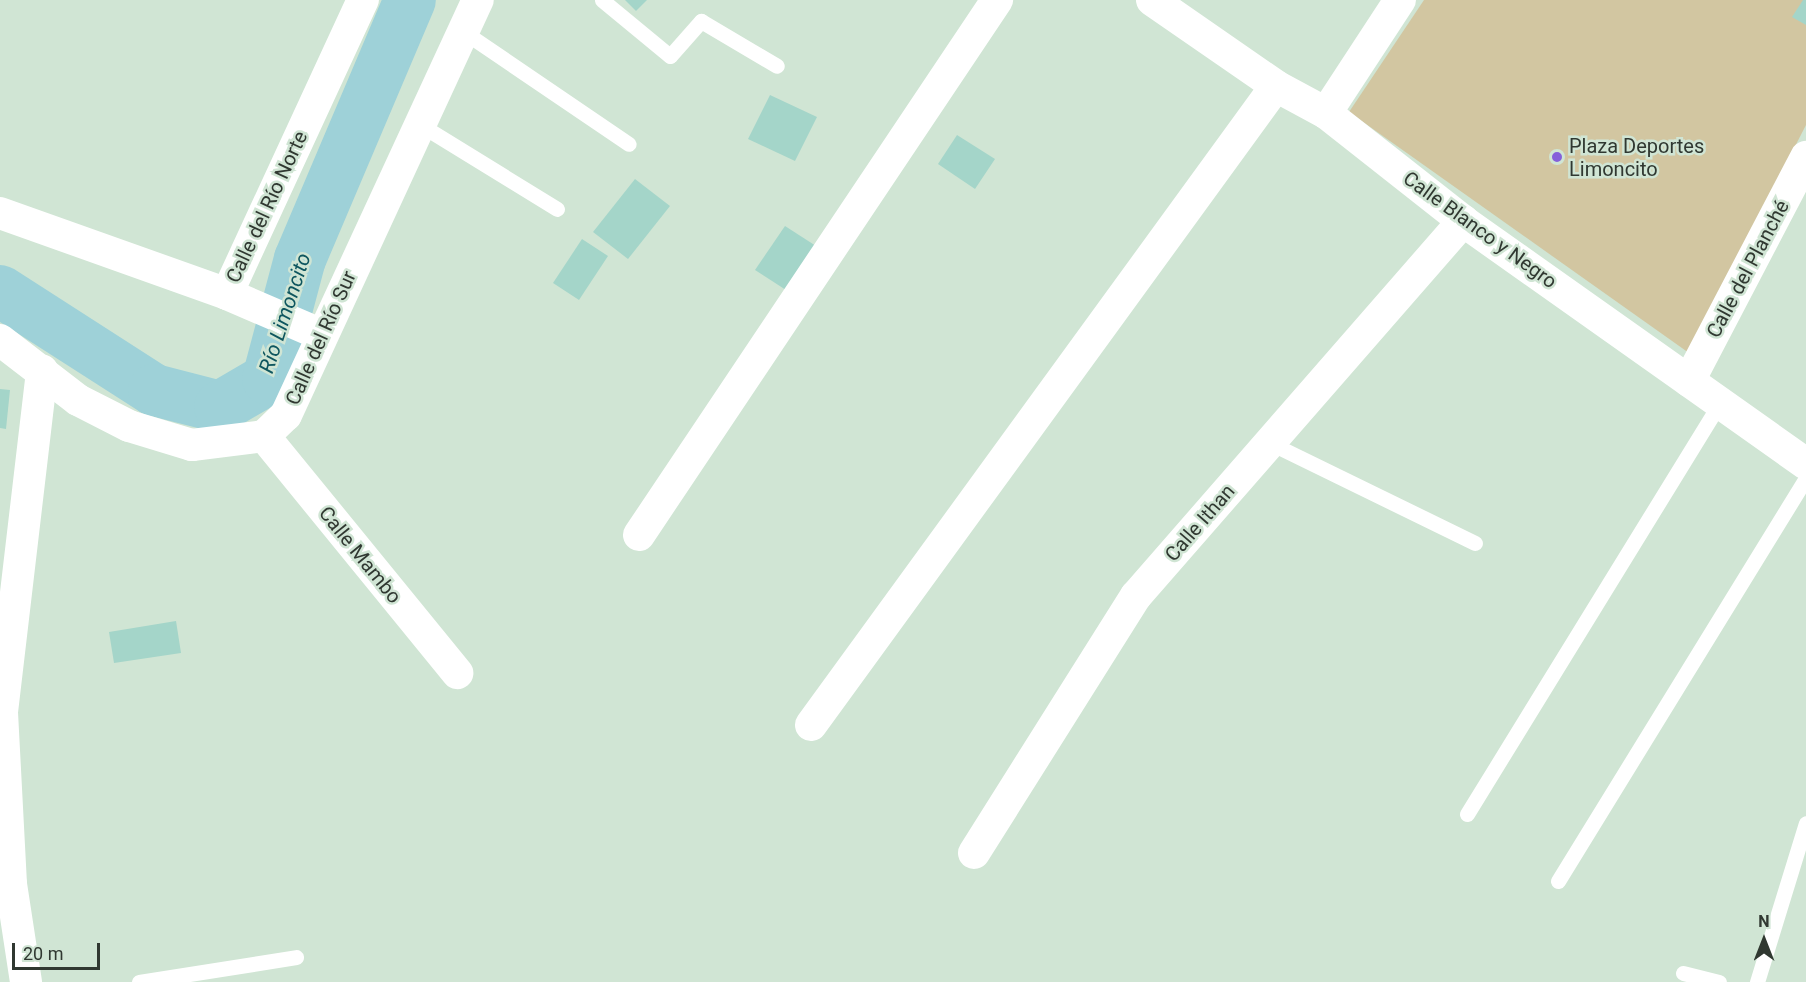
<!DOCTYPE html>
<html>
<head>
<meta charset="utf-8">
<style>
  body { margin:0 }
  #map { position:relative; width:1806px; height:982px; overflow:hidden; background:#d0e5d4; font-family:Roboto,sans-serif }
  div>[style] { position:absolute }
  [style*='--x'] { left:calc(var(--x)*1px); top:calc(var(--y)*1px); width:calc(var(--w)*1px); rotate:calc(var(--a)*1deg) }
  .green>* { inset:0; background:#d2c6a1 }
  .river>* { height:52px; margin:-26px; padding:0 26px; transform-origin:26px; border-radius:26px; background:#9ed1d8 }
  .building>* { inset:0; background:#a4d5c9 }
  .service>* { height:15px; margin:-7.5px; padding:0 7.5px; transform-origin:7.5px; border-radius:7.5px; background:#fff }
  .minor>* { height:32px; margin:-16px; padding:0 16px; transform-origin:16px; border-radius:16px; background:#fff }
  .dots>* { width:16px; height:16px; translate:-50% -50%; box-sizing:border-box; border:3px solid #d0e5d4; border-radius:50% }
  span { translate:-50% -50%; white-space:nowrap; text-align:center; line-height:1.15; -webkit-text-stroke:5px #d0e5d4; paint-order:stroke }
  .poi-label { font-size:20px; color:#303831 }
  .left { translate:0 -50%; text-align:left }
  .street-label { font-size:20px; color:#303831 }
  .water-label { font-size:21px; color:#0e565f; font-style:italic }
  .north { position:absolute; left:1734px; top:910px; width:60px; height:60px; -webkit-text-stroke:4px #d0e5d4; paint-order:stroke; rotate:0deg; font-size:16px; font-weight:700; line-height:24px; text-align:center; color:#303831 }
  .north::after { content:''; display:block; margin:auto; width:21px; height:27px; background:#303831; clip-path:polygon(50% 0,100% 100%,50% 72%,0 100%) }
  .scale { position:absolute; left:12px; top:943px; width:88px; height:27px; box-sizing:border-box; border:3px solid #303831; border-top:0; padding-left:8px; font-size:18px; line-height:21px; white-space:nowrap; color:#303831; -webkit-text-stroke:4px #d0e5d4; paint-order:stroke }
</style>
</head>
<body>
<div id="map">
  <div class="green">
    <i style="clip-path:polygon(1424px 0,1806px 0,1806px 125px,1689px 353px,1349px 112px)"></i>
  </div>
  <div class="river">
    <i style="--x:0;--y:291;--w:183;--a:32.7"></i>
    <i style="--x:154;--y:390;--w:68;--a:14.4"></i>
    <i style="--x:220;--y:407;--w:56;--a:-30.3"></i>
    <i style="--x:268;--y:379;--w:124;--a:-75.1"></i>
    <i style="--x:300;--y:259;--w:281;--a:-67"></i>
  </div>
  <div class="building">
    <i style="clip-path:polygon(625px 0,647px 0,636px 11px)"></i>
    <i style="clip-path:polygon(1803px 0,1806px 0,1806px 25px,1792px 17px)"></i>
    <i style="clip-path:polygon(770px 95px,817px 117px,795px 161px,748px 139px)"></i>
    <i style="clip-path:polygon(957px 135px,995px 159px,975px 189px,938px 164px)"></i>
    <i style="clip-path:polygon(635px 179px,670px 206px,628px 259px,593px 232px)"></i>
    <i style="clip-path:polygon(785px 226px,816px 246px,786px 290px,755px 270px)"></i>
    <i style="clip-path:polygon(582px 239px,608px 256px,579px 300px,553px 283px)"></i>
    <i style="clip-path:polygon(0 389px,10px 390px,6px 429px,0 428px)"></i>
    <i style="clip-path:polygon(176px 621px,181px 653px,114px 663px,109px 632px)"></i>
  </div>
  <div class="service">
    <i style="--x:602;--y:0;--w:88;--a:39.5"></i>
    <i style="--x:670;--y:56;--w:47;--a:-48.5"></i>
    <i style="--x:701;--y:21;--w:88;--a:30.6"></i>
    <i style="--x:464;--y:32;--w:199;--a:34.2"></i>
    <i style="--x:419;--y:124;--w:162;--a:31.6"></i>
    <i style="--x:1270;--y:443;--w:228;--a:26"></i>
    <i style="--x:1467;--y:814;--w:483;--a:-58.4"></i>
    <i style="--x:1558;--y:881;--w:473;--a:-58.4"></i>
    <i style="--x:1683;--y:973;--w:37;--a:14"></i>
    <i style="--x:139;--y:982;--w:159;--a:-9"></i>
    <i style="--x:1757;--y:982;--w:166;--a:-72.9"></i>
  </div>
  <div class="minor">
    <i style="--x:1152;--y:0;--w:151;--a:34.7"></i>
    <i style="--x:1276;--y:86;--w:57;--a:28.4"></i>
    <i style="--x:1326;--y:113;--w:174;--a:38.2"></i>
    <i style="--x:1463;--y:221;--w:420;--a:35.3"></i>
    <i style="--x:1326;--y:113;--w:135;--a:-56.8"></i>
    <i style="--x:0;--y:213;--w:241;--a:19.6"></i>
    <i style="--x:227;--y:294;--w:103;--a:23.3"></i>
    <i style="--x:227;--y:294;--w:324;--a:-65.2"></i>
    <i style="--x:0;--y:340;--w:98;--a:37.6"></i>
    <i style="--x:78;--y:400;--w:57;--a:27"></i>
    <i style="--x:129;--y:426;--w:66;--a:16.8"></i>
    <i style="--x:192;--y:445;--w:73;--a:-7.1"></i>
    <i style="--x:264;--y:436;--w:30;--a:-44"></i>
    <i style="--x:286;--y:415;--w:457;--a:-65.2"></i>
    <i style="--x:1689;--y:381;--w:253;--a:-62.4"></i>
    <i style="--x:264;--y:436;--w:306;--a:50.8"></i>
    <i style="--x:639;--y:535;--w:644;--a:-56.21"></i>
    <i style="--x:811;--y:725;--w:790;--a:-53.96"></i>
    <i style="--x:974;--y:853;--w:304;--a:-57.8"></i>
    <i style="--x:1136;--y:596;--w:498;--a:-48.9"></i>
    <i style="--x:26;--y:982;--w:99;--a:-98.7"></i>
    <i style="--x:11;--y:884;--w:172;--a:-93"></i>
    <i style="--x:2;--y:712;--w:344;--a:-83.3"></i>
  </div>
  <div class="dots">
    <i style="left:1557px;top:157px;background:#8560da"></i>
  </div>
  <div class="poi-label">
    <span class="left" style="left:1569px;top:158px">Plaza Deportes<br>Limoncito</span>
  </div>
  <div class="street-label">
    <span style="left:267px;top:207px;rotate:-65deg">Calle del Río Norte</span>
    <span style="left:1480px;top:230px;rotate:36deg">Calle Blanco y Negro</span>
    <span style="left:1748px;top:269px;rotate:-62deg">Calle del Planché</span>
    <span style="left:321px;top:338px;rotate:-66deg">Calle del Río Sur</span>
    <span style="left:1200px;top:523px;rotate:-49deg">Calle Ithan</span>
    <span style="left:360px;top:555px;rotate:51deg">Calle Mambo</span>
  </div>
  <div class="water-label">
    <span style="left:285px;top:313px;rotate:-72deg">Río Limoncito</span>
  </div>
  <div class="north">N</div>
  <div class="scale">20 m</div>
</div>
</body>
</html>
